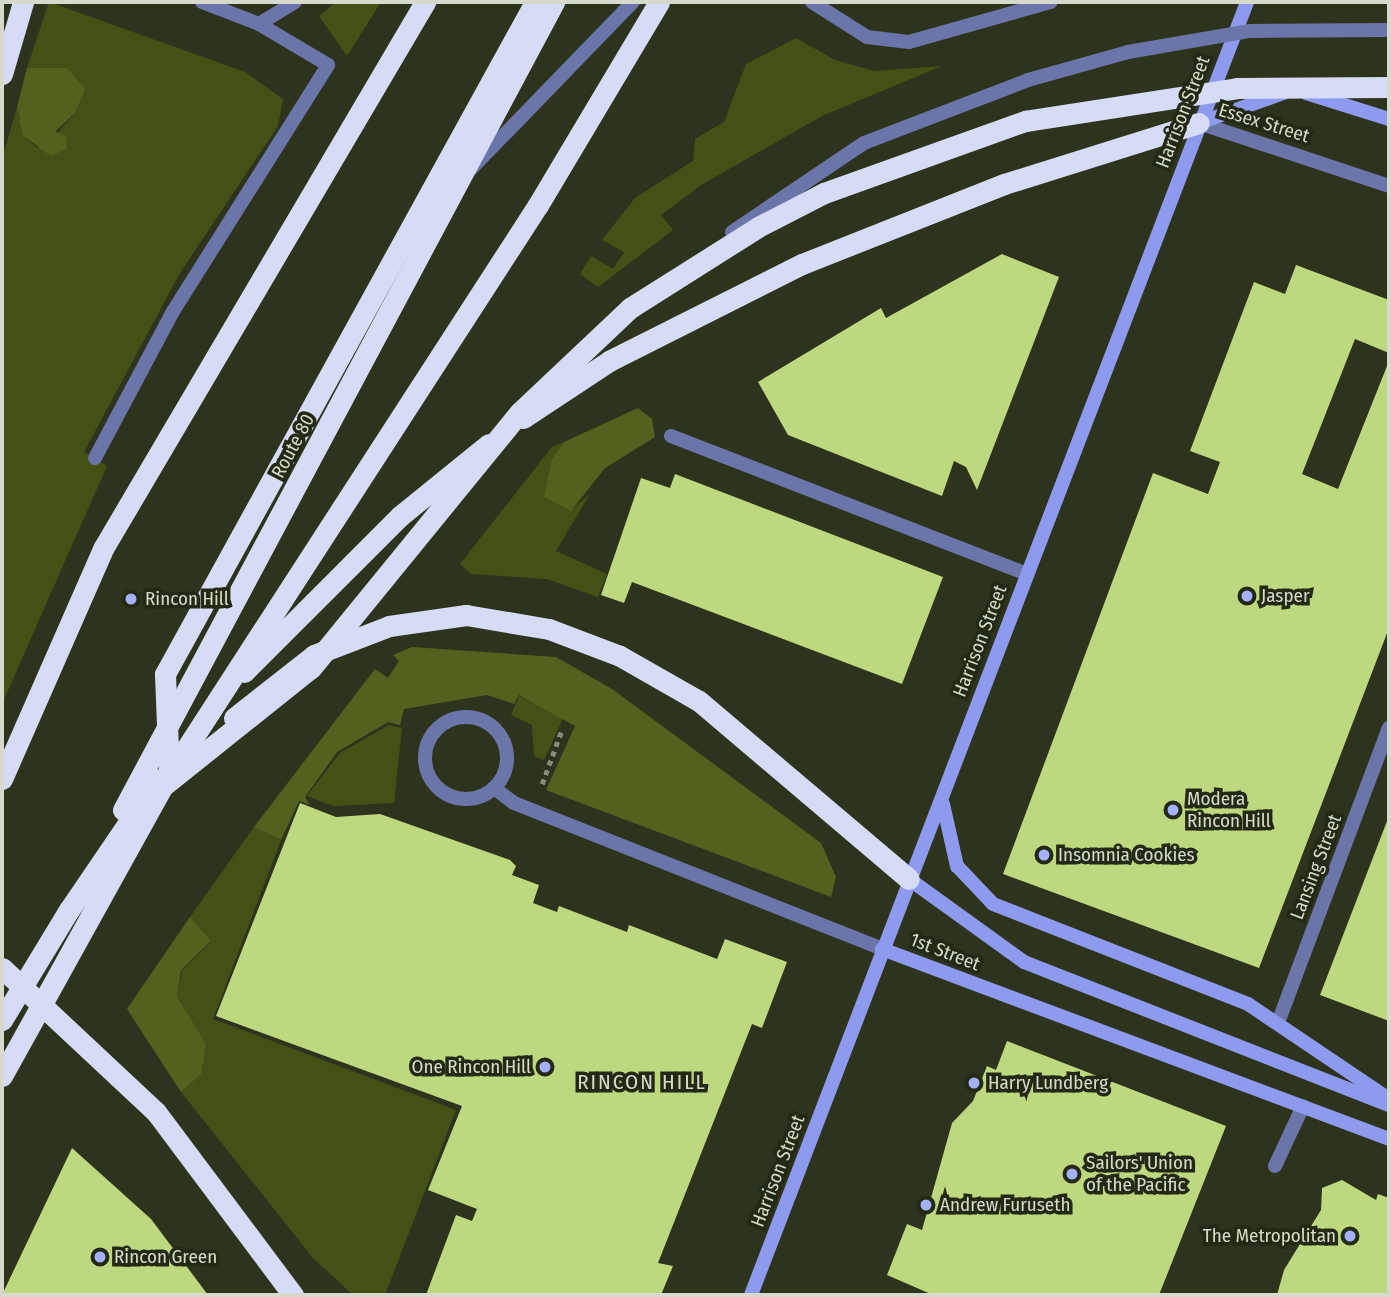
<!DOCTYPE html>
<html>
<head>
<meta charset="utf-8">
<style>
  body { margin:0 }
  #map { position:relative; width:1391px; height:1297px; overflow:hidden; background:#2d341d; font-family:"Fira Sans Condensed",sans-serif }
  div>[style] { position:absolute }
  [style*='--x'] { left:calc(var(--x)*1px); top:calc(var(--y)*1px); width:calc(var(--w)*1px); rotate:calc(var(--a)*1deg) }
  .green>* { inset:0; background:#425216 }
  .forest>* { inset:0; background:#50621e }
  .building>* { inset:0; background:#bdd87e }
  .path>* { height:4.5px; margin-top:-2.25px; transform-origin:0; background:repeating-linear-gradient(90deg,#878d7a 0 5px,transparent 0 10px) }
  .service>* { height:14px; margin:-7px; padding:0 7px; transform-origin:7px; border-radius:7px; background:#6c75a9 }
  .service>.ring { margin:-7px; padding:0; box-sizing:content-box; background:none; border:14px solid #6c75a9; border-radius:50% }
  .minor>* { height:14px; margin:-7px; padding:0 7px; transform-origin:7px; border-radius:7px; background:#6c75a9 }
  .secondary>* { height:14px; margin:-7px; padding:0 7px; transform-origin:7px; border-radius:7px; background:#8d9aed }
  .motorway>* { height:21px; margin:-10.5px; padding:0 10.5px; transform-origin:10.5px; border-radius:10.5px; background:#d6dcf6 }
  .service-bridge>* { height:14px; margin:-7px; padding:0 7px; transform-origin:7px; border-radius:7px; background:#6c75a9 }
  .motorway-bridge>* { height:21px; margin:-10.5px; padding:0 10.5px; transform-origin:10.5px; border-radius:10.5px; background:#d6dcf6 }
  .dots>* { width:19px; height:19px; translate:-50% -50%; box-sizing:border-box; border:4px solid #232a13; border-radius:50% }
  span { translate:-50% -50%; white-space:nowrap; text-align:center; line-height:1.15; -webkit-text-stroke:7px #232a13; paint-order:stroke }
  .street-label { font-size:19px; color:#d5dacc }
  .poi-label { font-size:19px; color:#d5dacc }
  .left { translate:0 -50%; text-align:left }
  .right { translate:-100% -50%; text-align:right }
  .neighbourhood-label { font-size:21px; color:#d5dacc; letter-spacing:2px }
  .frame { position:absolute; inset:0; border:4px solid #d5dacc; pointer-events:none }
</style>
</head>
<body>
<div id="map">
  <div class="green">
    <i style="clip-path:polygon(49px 2px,245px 72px,283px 99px,278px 126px,180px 273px,84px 452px,107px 466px,2px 704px,2px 159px,17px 107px,23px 136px,36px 147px,44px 148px,75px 113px,67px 68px,27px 68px)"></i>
    <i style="clip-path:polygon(336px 2px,381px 2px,347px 56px,319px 16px)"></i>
    <i style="clip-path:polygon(796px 38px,835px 60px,874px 71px,942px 66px,822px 116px,701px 185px,661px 215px,673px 230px,598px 287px,580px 274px,591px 256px,613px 269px,624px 252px,602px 240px,635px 198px,693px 161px,695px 139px,724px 122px,746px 64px)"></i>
    <i style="clip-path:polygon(564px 442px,552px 459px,571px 510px,590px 494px,556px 551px,607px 574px,598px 597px,547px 579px,471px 574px,460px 564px,552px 447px)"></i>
    <i style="clip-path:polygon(519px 696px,564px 716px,544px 760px,534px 756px,532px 725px,511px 715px)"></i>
    <i style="clip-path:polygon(389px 725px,402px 728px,394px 803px,333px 806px,307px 796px,340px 753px)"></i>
    <i style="clip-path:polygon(254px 827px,281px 840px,213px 1019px,456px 1110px,385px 1295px,353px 1295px,313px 1258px,181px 1092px,201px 1073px,177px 997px,182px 970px,211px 942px,190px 917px)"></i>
  </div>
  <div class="forest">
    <i style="clip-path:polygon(27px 68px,67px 68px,85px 89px,75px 113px,55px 132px,67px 136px,66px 149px,51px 156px,23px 136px,17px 107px)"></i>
    <i style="clip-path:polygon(638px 408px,652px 419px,655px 437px,605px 468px,571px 511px,544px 497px,552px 459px,564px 442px)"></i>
    <i style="clip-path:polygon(412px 647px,556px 657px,612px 689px,821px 843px,836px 877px,831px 897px,546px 790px,575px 726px,519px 695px,514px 704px,487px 695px,404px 709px,400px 725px,388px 722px,337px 752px,305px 797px,310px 805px,299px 801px,281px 840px,254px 827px,375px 669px,388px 678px,399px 661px,393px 655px)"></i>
    <i style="clip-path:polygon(190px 917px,211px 941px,181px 970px,177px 997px,206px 1044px,201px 1074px,181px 1092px,127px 1009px)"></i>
  </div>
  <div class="building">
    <i style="clip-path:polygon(1002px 254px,1059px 277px,977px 490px,966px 467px,954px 461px,942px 496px,788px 435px,758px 382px,881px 308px,886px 318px)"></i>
    <i style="clip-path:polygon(1296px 265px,1389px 300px,1389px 353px,1355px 339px,1302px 474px,1338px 489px,1389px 361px,1389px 628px,1259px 968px,1003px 874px,1153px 473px,1208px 494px,1220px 462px,1190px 451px,1254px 282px,1285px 294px)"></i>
    <i style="clip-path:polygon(675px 474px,943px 577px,902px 684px,632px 582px,624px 603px,601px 595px,641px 478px,670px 488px)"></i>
    <i style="clip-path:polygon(300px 803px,336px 817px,380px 814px,510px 860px,516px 866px,512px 875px,539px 885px,533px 903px,557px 912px,559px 906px,627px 932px,629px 925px,717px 959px,725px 939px,787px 962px,762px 1028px,752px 1024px,658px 1263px,673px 1266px,661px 1295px,426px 1295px,456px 1215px,472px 1221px,477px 1209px,428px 1190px,462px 1106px,216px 1016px)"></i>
    <i style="clip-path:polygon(1389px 816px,1389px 1021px,1320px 995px)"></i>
    <i style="clip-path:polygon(1007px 1041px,1226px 1126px,1159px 1295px,933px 1295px,887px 1275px,907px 1224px,922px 1230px,952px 1123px,973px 1101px,987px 1066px,996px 1070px)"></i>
    <i style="clip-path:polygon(72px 1148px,151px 1219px,208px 1295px,2px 1295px)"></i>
    <i style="clip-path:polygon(1342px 1180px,1376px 1200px,1378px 1194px,1389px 1198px,1389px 1295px,1277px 1295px,1284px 1270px,1321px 1210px,1322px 1188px)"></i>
  </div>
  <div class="path">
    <i style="--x:542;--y:784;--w:55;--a:-69.9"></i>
  </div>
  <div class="service">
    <i style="--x:812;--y:2;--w:65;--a:32.5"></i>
    <i style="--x:867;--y:37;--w:42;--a:6.8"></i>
    <i style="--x:909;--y:42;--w:147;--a:-15.8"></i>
    <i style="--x:259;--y:24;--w:42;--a:-31.4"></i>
    <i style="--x:471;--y:169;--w:233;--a:-45.9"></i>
    <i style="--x:671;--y:436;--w:382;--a:21.2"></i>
    <i style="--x:95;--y:458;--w:164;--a:-62"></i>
    <i style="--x:172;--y:313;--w:293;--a:-57.8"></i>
    <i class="ring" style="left:425px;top:717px;width:68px;height:68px"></i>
    <i style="--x:494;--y:788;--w:25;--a:37"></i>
    <i style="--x:514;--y:803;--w:396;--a:21.6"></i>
    <i style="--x:1275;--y:1166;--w:66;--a:-65"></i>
  </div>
  <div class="minor">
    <i style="--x:202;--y:2;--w:61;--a:21.1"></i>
    <i style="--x:259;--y:24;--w:80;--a:30.7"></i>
    <i style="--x:1199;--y:123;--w:200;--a:18.3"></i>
    <i style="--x:1279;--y:1020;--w:312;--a:-69.4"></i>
  </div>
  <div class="secondary">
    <i style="--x:1306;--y:93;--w:87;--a:17.4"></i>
    <i style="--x:1199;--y:123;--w:92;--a:-19.6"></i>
    <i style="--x:943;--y:804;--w:64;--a:77.3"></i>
    <i style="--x:957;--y:866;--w:52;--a:46.5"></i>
    <i style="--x:993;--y:904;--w:274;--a:21.4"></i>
    <i style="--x:1248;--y:1004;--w:170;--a:34"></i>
    <i style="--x:909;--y:879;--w:142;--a:35.8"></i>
    <i style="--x:1024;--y:962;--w:391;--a:21.4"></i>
    <i style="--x:882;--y:949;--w:541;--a:20.54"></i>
    <i style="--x:751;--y:1295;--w:1385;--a:-69.01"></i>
  </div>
  <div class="motorway">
    <i style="--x:2;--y:74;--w:75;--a:-73.7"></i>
    <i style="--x:523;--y:418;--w:103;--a:-33.5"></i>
    <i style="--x:609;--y:361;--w:216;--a:-26.7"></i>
    <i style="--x:802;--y:264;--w:217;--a:-21.6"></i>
    <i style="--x:1004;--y:184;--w:204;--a:-17.4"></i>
    <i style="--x:244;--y:672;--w:221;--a:-45"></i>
    <i style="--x:400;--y:516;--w:114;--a:-39"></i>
    <i style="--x:234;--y:718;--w:102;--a:-38.2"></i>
    <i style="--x:314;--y:655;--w:80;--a:-21.1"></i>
    <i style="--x:389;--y:626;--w:78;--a:-8.1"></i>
    <i style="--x:466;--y:615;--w:84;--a:9.6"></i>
    <i style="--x:549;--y:629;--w:76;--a:20.8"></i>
    <i style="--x:620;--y:656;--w:91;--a:29.7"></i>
    <i style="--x:699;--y:701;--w:275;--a:40.3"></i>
    <i style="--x:2;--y:779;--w:253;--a:-66.3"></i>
    <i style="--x:104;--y:547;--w:633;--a:-59.5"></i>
    <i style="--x:123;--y:810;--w:916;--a:-61.92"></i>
    <i style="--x:69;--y:910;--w:158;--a:-55.8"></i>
    <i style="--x:2;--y:968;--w:211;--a:43.1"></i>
    <i style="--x:156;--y:1112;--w:229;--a:53.2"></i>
  </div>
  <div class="service-bridge">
    <i style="--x:732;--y:232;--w:159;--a:-34"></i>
    <i style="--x:864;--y:143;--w:176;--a:-21"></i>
    <i style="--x:1028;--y:80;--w:104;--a:-15.6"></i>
    <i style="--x:1128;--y:52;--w:124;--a:-9.8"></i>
    <i style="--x:1250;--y:31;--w:139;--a:-0.4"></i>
  </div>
  <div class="motorway-bridge">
    <i style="--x:171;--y:772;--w:675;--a:-57.09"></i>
    <i style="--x:538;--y:205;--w:236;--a:-59.2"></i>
    <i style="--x:169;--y:774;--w:100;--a:-92.3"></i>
    <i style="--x:165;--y:674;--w:767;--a:-61.16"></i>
    <i style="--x:2;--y:1020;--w:129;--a:-58.7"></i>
    <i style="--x:2;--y:1076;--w:332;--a:-61"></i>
    <i style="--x:163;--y:786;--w:189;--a:-38.6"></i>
    <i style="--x:311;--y:668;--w:329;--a:-50.8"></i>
    <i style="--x:519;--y:413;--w:153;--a:-43.4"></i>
    <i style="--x:630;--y:308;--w:151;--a:-32.3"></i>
    <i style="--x:758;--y:227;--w:74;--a:-27.3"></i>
    <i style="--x:824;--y:193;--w:214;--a:-19.7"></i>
    <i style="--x:1025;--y:121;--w:215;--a:-8.8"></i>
    <i style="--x:1237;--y:88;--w:152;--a:-0.4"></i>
  </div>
  <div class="dots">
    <i style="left:1247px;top:596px;background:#a5b1fc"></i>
    <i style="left:131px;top:599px;background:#a5b1fc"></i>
    <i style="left:1173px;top:810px;background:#a5b1fc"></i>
    <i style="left:1044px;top:855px;background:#a5b1fc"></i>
    <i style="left:545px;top:1067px;background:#a5b1fc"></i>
    <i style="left:974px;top:1083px;background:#a5b1fc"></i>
    <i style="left:1072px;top:1174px;background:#a5b1fc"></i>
    <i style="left:926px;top:1205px;background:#a5b1fc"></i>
    <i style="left:1350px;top:1236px;background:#a5b1fc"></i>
    <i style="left:100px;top:1257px;background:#a5b1fc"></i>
  </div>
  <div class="street-label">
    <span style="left:1183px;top:112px;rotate:-69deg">Harrison Street</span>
    <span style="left:1264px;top:123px;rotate:17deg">Essex Street</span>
    <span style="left:293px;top:446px;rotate:-62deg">Route 80</span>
    <span style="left:980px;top:641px;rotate:-69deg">Harrison Street</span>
    <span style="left:1316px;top:867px;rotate:-69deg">Lansing Street</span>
    <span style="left:945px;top:952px;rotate:21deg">1st Street</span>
    <span style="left:778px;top:1171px;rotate:-69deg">Harrison Street</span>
  </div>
  <div class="poi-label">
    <span class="left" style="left:1261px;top:596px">Jasper</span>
    <span class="left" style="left:145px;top:599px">Rincon Hill</span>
    <span class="left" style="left:1187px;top:810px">Modera<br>Rincon Hill</span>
    <span class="left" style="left:1058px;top:855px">Insomnia Cookies</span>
    <span class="right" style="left:531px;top:1067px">One Rincon Hill</span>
    <span class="left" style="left:988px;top:1083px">Harry Lundberg</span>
    <span class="left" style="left:1086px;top:1174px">Sailors' Union<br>of the Pacific</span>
    <span class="left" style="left:940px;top:1205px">Andrew Furuseth</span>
    <span class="right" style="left:1336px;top:1236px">The Metropolitan</span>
    <span class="left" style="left:114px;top:1257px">Rincon Green</span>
  </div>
  <div class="neighbourhood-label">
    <span style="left:642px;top:1082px">RINCON HILL</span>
  </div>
  <div class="frame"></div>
</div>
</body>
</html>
